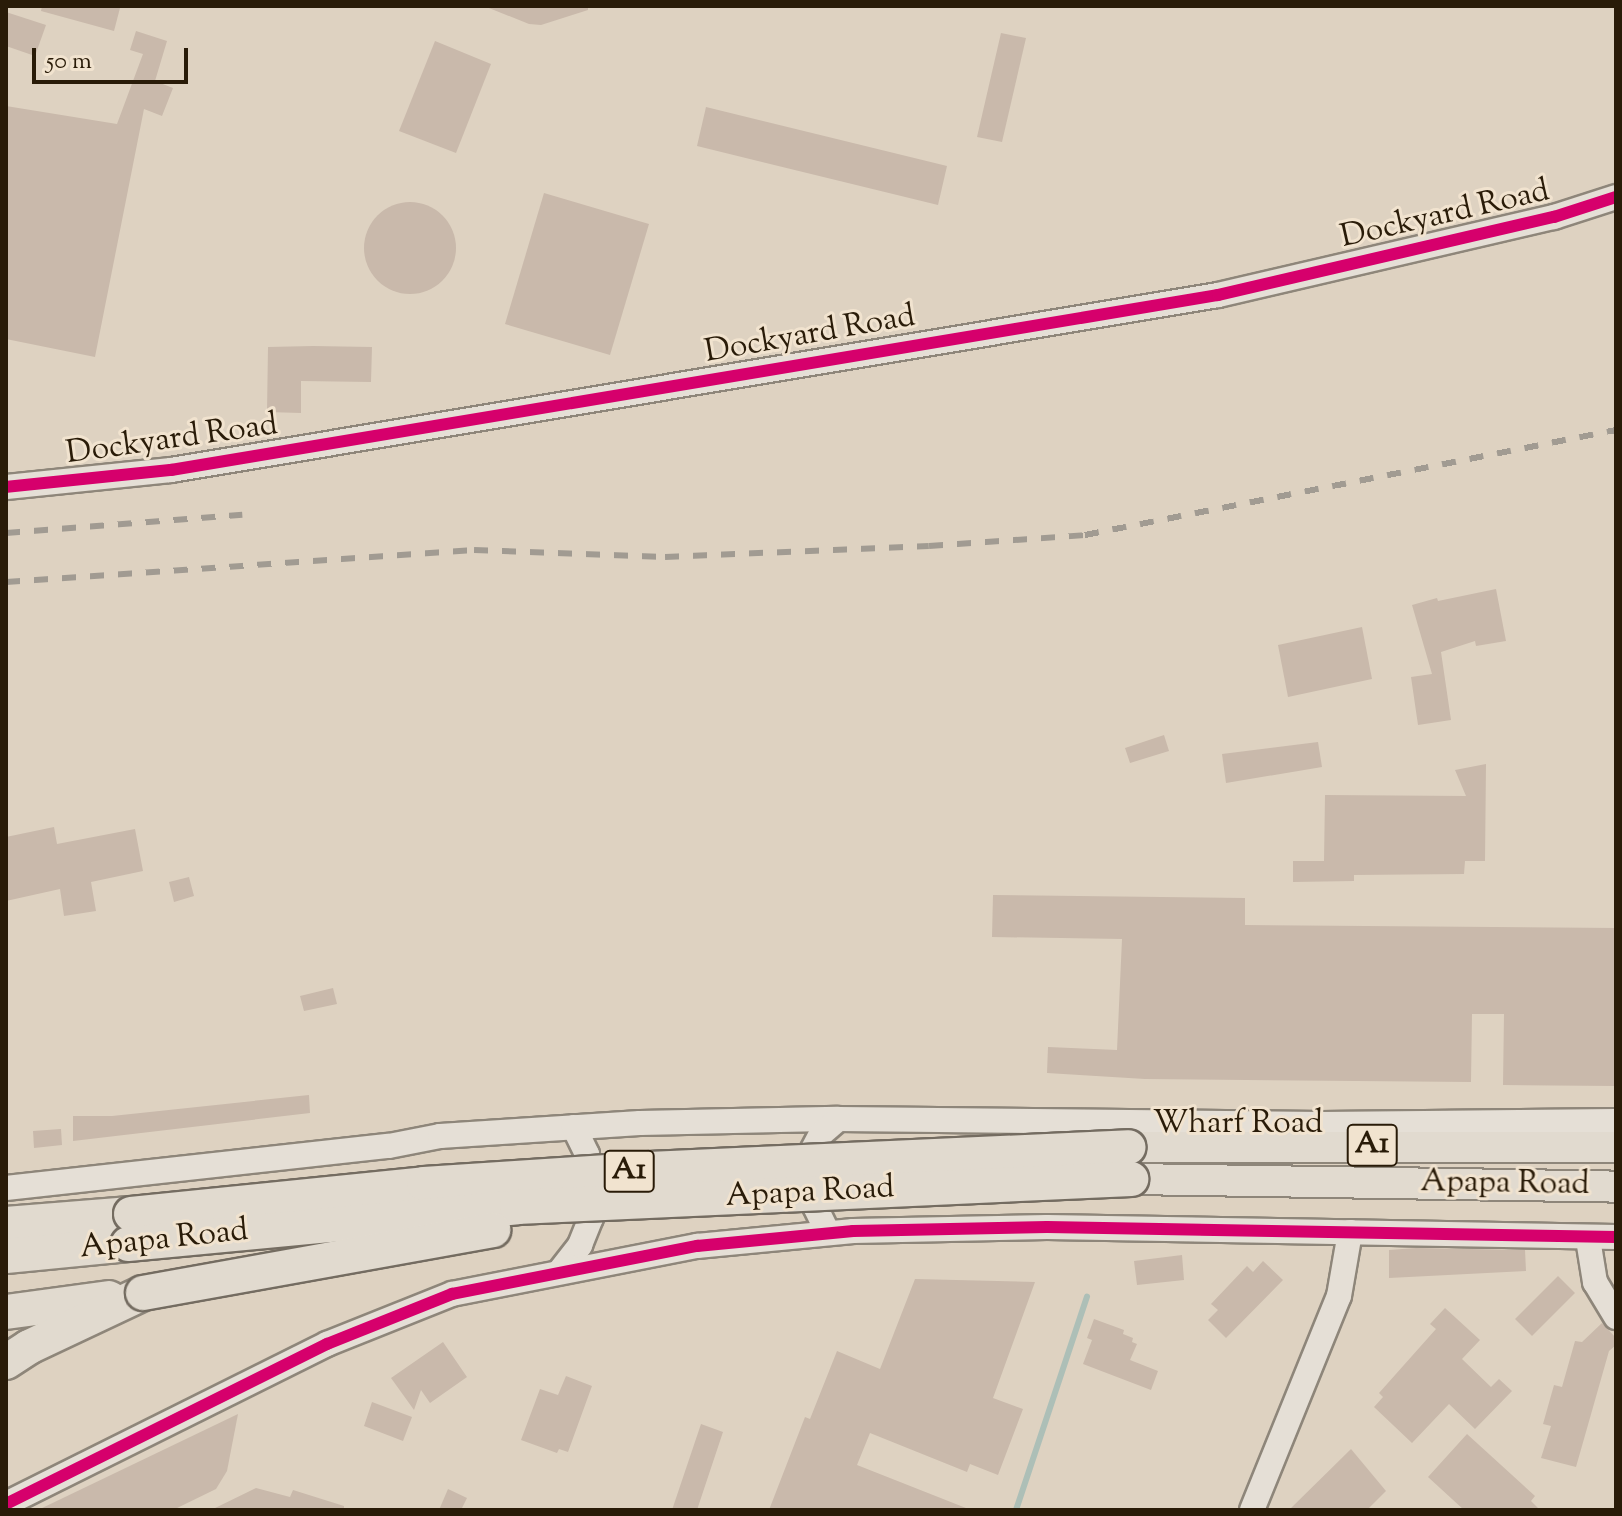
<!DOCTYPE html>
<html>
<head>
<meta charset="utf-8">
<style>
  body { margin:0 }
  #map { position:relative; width:1622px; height:1516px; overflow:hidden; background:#ded2c1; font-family:"Sorts Mill Goudy",serif }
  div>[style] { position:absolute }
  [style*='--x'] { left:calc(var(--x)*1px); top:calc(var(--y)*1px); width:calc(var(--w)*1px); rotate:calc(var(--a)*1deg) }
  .stream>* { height:6px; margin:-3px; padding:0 3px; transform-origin:3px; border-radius:3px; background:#adbfb7 }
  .building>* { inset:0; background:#c9b9ab }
  .round { border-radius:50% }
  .roads { filter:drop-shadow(2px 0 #8e867a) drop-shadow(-2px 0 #8e867a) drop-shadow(0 2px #8e867a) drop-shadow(0 -2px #8e867a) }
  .minor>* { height:24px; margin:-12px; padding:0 12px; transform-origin:12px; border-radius:12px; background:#e5dfd6 }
  .major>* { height:30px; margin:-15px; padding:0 15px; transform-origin:15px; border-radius:15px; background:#e1dacf }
  .highway>* { height:34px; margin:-17px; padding:0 17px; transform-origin:17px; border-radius:17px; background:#e1dacf }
  .rail>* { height:6px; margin-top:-3px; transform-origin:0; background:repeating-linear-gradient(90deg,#a19b92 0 14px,transparent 0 28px) }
  .bridges { filter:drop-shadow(2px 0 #746c61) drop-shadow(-2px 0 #746c61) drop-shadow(0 2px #746c61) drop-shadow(0 -2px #746c61) }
  .highway-bridge>* { height:34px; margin:-17px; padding:0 17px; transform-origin:17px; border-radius:17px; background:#e1dacf }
  .cycleway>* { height:12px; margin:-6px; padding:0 6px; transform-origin:6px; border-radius:6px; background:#d6006c }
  span { translate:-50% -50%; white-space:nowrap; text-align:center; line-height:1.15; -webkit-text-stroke:6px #f1e3cf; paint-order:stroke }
  .shield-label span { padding:2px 6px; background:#f1e3cf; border:2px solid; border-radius:6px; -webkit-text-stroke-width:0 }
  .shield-label { font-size:30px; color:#291b08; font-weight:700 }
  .street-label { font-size:32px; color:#291b08 }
  .frame { position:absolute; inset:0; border:8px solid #291b08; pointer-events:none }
  .scale { position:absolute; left:32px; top:48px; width:156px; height:36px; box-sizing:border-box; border:4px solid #291b08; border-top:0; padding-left:10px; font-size:24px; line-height:28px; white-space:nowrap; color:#291b08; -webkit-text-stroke:6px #f1e3cf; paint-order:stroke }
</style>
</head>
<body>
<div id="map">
  <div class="stream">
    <i style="--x:1016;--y:1510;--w:225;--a:-71.6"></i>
  </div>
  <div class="building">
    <i style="clip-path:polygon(42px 6px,112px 6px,120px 8px,114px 31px,41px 11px)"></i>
    <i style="clip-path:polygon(484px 6px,588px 6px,588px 10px,541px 25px,529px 24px)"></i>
    <i style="clip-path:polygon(6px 12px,46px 25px,35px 56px,6px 46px)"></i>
    <i style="clip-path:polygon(136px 31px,167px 41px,155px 81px,173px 88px,162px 116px,144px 109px,95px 357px,6px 339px,6px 106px,117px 124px,143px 54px,130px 50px)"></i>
    <i style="clip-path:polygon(1001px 33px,1026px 38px,1002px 142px,977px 137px)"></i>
    <i style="clip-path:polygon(435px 41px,491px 64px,456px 153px,399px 131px)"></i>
    <i style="clip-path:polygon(706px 107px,947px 166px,938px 205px,697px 146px)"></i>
    <i style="clip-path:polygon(544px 193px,649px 224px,610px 355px,505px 324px)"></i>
    <i class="round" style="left:364px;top:202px;width:92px;height:92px"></i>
    <i style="clip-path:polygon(313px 346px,372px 347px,371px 382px,301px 381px,301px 413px,267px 412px,268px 347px)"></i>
    <i style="clip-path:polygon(1496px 589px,1506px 641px,1476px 646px,1475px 641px,1441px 652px,1451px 720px,1418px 725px,1411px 677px,1432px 674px,1412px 605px,1437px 598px,1438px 601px)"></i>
    <i style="clip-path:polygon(1362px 627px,1372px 679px,1288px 697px,1278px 645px)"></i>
    <i style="clip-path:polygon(1164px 735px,1169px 751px,1130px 763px,1125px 748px)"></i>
    <i style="clip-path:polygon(1318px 742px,1322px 767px,1226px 783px,1222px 754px)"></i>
    <i style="clip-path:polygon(1486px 764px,1485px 861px,1465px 861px,1464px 874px,1354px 875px,1354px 881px,1293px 882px,1293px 861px,1324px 861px,1325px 795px,1466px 796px,1455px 770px)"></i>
    <i style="clip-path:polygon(54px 827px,57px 844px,135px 829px,143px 871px,91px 882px,96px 911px,64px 916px,60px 889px,6px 901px,6px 837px)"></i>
    <i style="clip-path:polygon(189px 877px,194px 896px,174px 902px,169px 882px)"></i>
    <i style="clip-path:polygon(993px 895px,1245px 898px,1245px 925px,1616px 928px,1616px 1086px,1503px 1085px,1504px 1014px,1472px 1014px,1471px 1082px,1145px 1079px,1047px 1073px,1048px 1047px,1117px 1050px,1122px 939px,992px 937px)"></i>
    <i style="clip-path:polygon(333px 988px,337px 1004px,304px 1011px,300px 996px)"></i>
    <i style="clip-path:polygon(309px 1095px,310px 1113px,73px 1141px,73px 1116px,112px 1116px)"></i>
    <i style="clip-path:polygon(61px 1129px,62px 1145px,34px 1148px,33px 1131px)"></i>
    <i style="clip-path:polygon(1416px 1248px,1525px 1250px,1526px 1271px,1389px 1278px,1389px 1250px)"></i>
    <i style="clip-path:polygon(1182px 1255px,1184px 1280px,1137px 1285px,1134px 1261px)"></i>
    <i style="clip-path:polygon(1263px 1261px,1283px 1280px,1226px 1338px,1208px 1320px,1218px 1310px,1211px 1304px,1247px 1266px,1253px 1272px)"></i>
    <i style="clip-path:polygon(1558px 1276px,1575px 1293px,1532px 1336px,1515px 1319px)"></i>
    <i style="clip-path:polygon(915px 1279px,1035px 1282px,993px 1398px,1023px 1409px,998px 1475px,970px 1464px,967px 1472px,870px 1433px,857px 1465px,971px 1510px,769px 1510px,805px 1417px,810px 1419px,837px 1351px,880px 1369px)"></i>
    <i style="clip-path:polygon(1445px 1308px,1480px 1340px,1462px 1359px,1491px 1387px,1499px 1379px,1512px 1391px,1475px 1429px,1449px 1404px,1412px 1443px,1374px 1407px,1383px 1397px,1379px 1393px,1436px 1329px,1430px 1324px)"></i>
    <i style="clip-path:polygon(1094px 1319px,1124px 1330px,1123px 1334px,1133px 1338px,1132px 1342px,1137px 1344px,1130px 1360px,1158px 1371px,1151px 1390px,1083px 1364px,1092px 1340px,1087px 1338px)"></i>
    <i style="clip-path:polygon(1602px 1323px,1616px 1338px,1616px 1345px,1609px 1351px,1576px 1467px,1541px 1458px,1551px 1426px,1543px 1424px,1554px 1385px,1562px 1387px,1575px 1341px,1582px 1342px)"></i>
    <i style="clip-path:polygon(443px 1342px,467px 1377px,430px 1403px,421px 1390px,414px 1410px,391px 1378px)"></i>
    <i style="clip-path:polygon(566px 1376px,592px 1386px,568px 1452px,559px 1449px,557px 1453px,521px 1440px,540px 1389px,558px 1395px)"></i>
    <i style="clip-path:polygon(372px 1402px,412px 1417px,403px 1441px,364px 1426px)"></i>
    <i style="clip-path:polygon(238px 1414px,227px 1471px,216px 1489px,173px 1510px,38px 1510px)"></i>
    <i style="clip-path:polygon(701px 1424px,723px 1432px,697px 1510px,672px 1510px)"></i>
    <i style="clip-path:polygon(1467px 1434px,1535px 1496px,1531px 1501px,1540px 1510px,1464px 1510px,1428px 1477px)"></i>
    <i style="clip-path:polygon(1351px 1449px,1386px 1491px,1367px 1510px,1289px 1510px)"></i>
    <i style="clip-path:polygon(256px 1488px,290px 1497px,293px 1490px,344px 1506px,344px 1510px,211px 1510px)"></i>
    <i style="clip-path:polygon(448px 1489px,467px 1498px,461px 1510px,439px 1510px)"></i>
  </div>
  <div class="roads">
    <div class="minor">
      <i style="--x:6;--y:487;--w:166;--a:-5.9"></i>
      <i style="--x:171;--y:470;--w:1062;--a:-9.49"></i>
      <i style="--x:1218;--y:295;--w:345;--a:-13.1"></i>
      <i style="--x:1554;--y:217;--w:65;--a:-17.9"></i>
      <i style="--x:6;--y:1188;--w:385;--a:-6.3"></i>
      <i style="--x:389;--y:1146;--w:52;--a:-11.1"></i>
      <i style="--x:440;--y:1136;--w:200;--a:-3.7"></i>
      <i style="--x:640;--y:1123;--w:198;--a:-1.2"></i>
      <i style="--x:838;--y:1119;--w:484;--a:0.6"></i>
      <i style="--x:1322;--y:1124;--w:294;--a:-0.6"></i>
      <i style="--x:828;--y:1233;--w:30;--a:-116"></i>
      <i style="--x:815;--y:1206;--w:31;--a:-101"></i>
      <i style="--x:809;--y:1176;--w:25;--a:-83"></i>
      <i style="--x:812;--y:1151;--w:19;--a:-62"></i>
      <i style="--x:821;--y:1134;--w:23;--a:-41"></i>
      <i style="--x:1588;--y:1239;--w:44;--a:80.8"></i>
      <i style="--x:1595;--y:1282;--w:41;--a:59"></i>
      <i style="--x:560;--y:1271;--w:33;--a:-52"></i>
      <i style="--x:580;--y:1245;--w:29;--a:-68"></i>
      <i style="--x:591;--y:1218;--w:64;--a:-93.6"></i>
      <i style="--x:587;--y:1154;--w:30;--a:-116"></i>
      <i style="--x:6;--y:1504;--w:359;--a:-26.5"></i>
      <i style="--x:327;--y:1344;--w:135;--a:-21.8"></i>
      <i style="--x:452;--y:1294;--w:250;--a:-11.1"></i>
      <i style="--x:697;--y:1246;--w:157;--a:-5.5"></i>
      <i style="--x:853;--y:1231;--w:194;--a:-1.2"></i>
      <i style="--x:1047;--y:1227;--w:569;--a:1.01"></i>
      <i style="--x:1252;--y:1510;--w:231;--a:-67.9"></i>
      <i style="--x:1339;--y:1296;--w:65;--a:-80.2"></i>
    </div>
    <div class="major">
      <i style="--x:1128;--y:1147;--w:488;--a:0"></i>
      <i style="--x:1131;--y:1179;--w:485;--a:0.9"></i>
    </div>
    <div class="highway">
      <i style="--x:6;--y:1224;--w:125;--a:-4.6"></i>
      <i style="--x:6;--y:1256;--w:123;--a:-5.6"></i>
      <i style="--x:6;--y:1312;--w:104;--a:-7.7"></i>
      <i style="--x:6;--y:1362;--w:27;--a:-33"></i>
      <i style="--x:29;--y:1347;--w:126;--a:-25.3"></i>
    </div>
  </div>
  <div class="rail">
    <i style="--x:6;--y:533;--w:237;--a:-4.4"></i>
    <i style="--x:6;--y:582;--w:469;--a:-3.9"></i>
    <i style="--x:474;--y:550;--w:191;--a:2.1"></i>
    <i style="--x:665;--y:557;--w:264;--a:-2.4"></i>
    <i style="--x:929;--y:546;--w:156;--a:-4"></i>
    <i style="--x:1085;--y:535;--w:541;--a:-11.19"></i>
  </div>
  <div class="bridges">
    <div class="highway-bridge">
      <i style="--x:131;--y:1214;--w:295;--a:-5.8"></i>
      <i style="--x:424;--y:1184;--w:225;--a:-3.8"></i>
      <i style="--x:649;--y:1169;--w:480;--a:-2.6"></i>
      <i style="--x:128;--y:1244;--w:391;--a:-5.4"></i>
      <i style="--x:517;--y:1207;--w:615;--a:-2.61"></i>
      <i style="--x:143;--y:1293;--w:356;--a:-10.2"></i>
    </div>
  </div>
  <div class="cycleway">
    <i style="--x:6;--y:487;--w:166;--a:-5.9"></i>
    <i style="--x:171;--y:470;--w:1062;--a:-9.49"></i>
    <i style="--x:1218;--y:295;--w:345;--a:-13.1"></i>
    <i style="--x:1554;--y:217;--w:65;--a:-17.9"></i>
    <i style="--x:6;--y:1504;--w:359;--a:-26.5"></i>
    <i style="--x:327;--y:1344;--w:135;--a:-21.8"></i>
    <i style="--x:452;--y:1294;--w:250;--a:-11.1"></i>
    <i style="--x:697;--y:1246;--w:157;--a:-5.5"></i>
    <i style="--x:853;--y:1231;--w:194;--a:-1.2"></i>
    <i style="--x:1047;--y:1227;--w:569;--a:1.01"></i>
  </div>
  <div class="shield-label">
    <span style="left:1372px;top:1145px">A1</span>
    <span style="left:629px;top:1171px">A1</span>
  </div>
  <div class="street-label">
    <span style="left:1445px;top:215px;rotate:-13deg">Dockyard Road</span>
    <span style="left:810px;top:335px;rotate:-10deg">Dockyard Road</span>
    <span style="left:172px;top:440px;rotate:-8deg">Dockyard Road</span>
    <span style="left:1238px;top:1124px">Wharf Road</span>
    <span style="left:1505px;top:1184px;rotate:1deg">Apapa Road</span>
    <span style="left:810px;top:1193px;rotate:-3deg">Apapa Road</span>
    <span style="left:164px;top:1240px;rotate:-6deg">Apapa Road</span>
  </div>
  <div class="frame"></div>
  <div class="scale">50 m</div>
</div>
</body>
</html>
